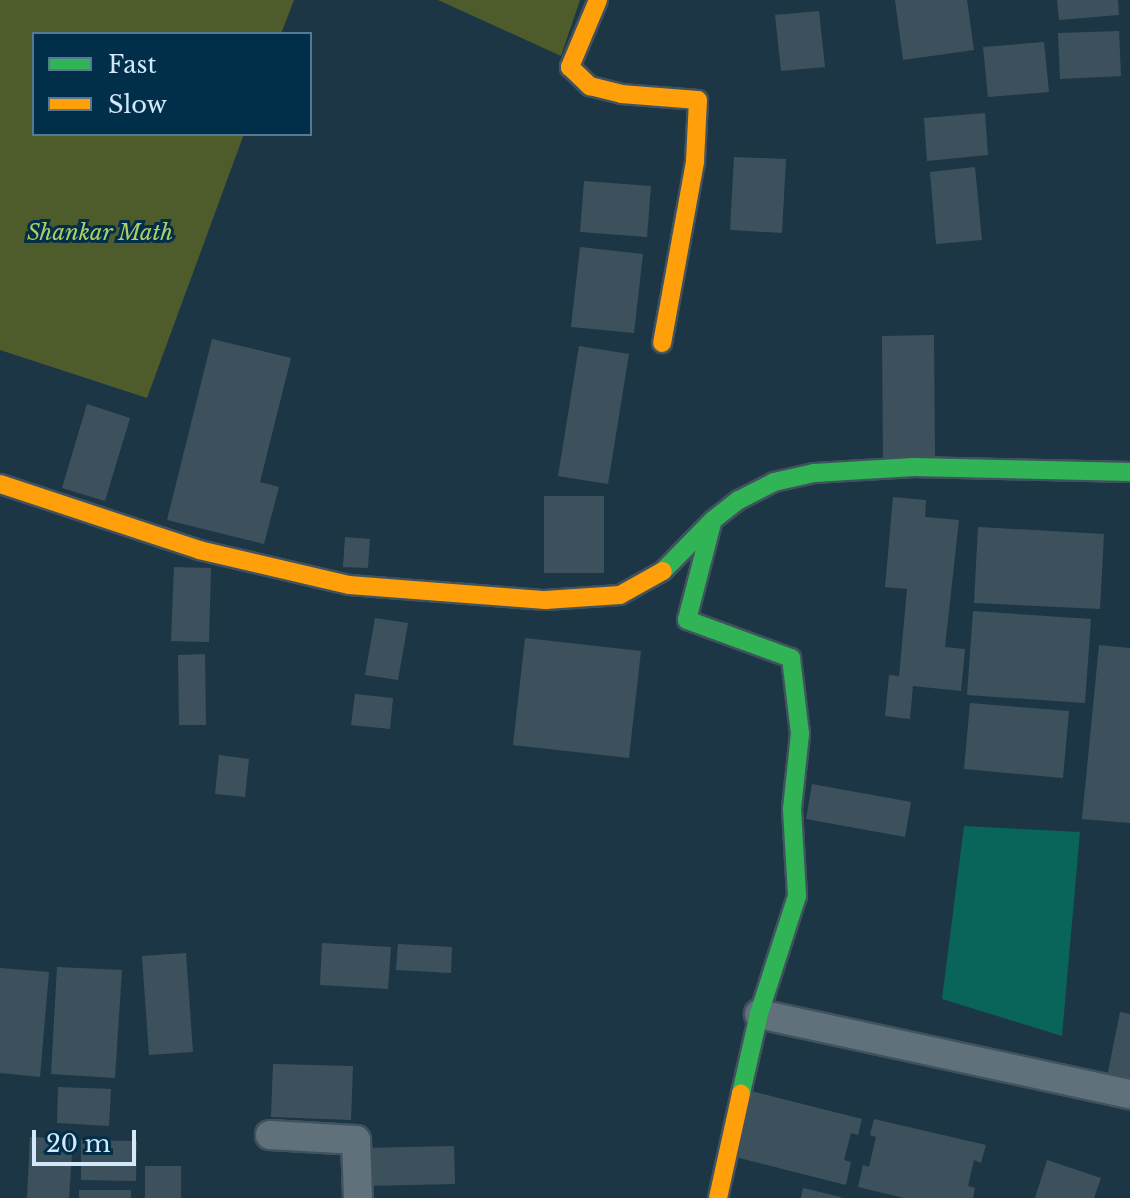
<!DOCTYPE html>
<html>
<head>
<meta charset="utf-8">
<style>
  body { margin:0 }
  #map { position:relative; width:1130px; height:1198px; overflow:hidden; background:#1d3645; font-family:"Libre Baskerville",serif }
  div>[style] { position:absolute }
  [style*='--x'] { left:calc(var(--x)*1px); top:calc(var(--y)*1px); width:calc(var(--w)*1px); rotate:calc(var(--a)*1deg) }
  .green>* { inset:0; background:#4d5c2a }
  .water>* { inset:0; background:#09645a }
  .building>* { inset:0; background:#3d515d }
  .roads { filter:drop-shadow(2px 0 #40525e) drop-shadow(-2px 0 #40525e) drop-shadow(0 2px #40525e) drop-shadow(0 -2px #40525e) }
  .street>* { height:28px; margin:-14px; padding:0 14px; transform-origin:14px; border-radius:14px; background:#60717c }
  .fast>* { height:18px; margin:-9px; padding:0 9px; transform-origin:9px; border-radius:9px; background:#30b455 }
  .slow>* { height:18px; margin:-9px; padding:0 9px; transform-origin:9px; border-radius:9px; background:#ff9f0a }
  span { translate:-50% -50%; white-space:nowrap; text-align:center; line-height:1.15; -webkit-text-stroke:6px #012f4a; paint-order:stroke }
  .park-label { font-size:22px; color:#b2cc66; font-style:italic }
  .legend { position:absolute; left:32px; top:32px; width:280px; height:104px; box-sizing:border-box; background:#012f4a; border:2px solid #557991; margin:0; padding:10px 14px; list-style:none; font-size:24px; color:#d3e9fb }
  .legend li { display:flex; align-items:center; gap:16px; height:40px }
  .legend b { width:40px; border:2px solid #557991 }
  .scale { position:absolute; left:32px; top:1130px; width:104px; height:36px; box-sizing:border-box; border:4px solid #d3e9fb; border-top:0; padding-left:10px; font-size:24px; line-height:28px; white-space:nowrap; color:#d3e9fb; -webkit-text-stroke:6px #012f4a; paint-order:stroke }
</style>
</head>
<body>
<div id="map">
  <div class="green">
    <i style="clip-path:polygon(0 0,294px 0,281px 34px,34px 34px,34px 134px,244px 134px,147px 398px,0 350px)"></i>
    <i style="clip-path:polygon(438px 0,580px 0,561px 56px)"></i>
  </div>
  <div class="water">
    <i style="clip-path:polygon(964px 826px,1080px 832px,1062px 1036px,942px 999px)"></i>
  </div>
  <div class="building">
    <i style="clip-path:polygon(895px 0,967px 0,974px 50px,903px 60px)"></i>
    <i style="clip-path:polygon(1057px 0,1118px 0,1119px 15px,1059px 20px)"></i>
    <i style="clip-path:polygon(819px 11px,825px 67px,781px 71px,775px 15px)"></i>
    <i style="clip-path:polygon(1119px 31px,1121px 76px,1060px 79px,1058px 33px)"></i>
    <i style="clip-path:polygon(1044px 42px,1049px 92px,988px 97px,983px 47px)"></i>
    <i style="clip-path:polygon(985px 113px,988px 155px,927px 161px,924px 118px)"></i>
    <i style="clip-path:polygon(734px 157px,786px 159px,782px 233px,730px 230px)"></i>
    <i style="clip-path:polygon(975px 167px,982px 240px,936px 244px,930px 172px)"></i>
    <i style="clip-path:polygon(584px 181px,651px 186px,647px 237px,580px 232px)"></i>
    <i style="clip-path:polygon(580px 247px,643px 254px,634px 333px,571px 327px)"></i>
    <i style="clip-path:polygon(934px 335px,935px 457px,883px 458px,882px 336px)"></i>
    <i style="clip-path:polygon(212px 339px,291px 358px,260px 482px,279px 487px,264px 544px,167px 520px)"></i>
    <i style="clip-path:polygon(579px 346px,629px 354px,608px 484px,558px 476px)"></i>
    <i style="clip-path:polygon(87px 404px,130px 418px,105px 501px,62px 488px)"></i>
    <i style="clip-path:polygon(544px 496px,604px 496px,604px 573px,544px 573px)"></i>
    <i style="clip-path:polygon(893px 497px,926px 500px,925px 517px,959px 520px,945px 647px,965px 649px,961px 691px,913px 686px,910px 719px,885px 716px,889px 675px,899px 676px,907px 589px,885px 587px)"></i>
    <i style="clip-path:polygon(978px 527px,1104px 534px,1100px 609px,974px 603px)"></i>
    <i style="clip-path:polygon(345px 537px,370px 539px,368px 568px,343px 567px)"></i>
    <i style="clip-path:polygon(174px 567px,211px 568px,209px 642px,171px 641px)"></i>
    <i style="clip-path:polygon(973px 611px,1091px 619px,1085px 703px,967px 695px)"></i>
    <i style="clip-path:polygon(375px 618px,408px 623px,398px 680px,365px 675px)"></i>
    <i style="clip-path:polygon(525px 638px,641px 651px,629px 758px,513px 745px)"></i>
    <i style="clip-path:polygon(1099px 645px,1130px 648px,1130px 823px,1082px 819px)"></i>
    <i style="clip-path:polygon(205px 654px,206px 725px,179px 725px,178px 655px)"></i>
    <i style="clip-path:polygon(355px 694px,393px 698px,390px 729px,351px 725px)"></i>
    <i style="clip-path:polygon(970px 703px,1069px 711px,1063px 778px,964px 769px)"></i>
    <i style="clip-path:polygon(219px 755px,249px 759px,245px 797px,215px 794px)"></i>
    <i style="clip-path:polygon(812px 784px,911px 802px,905px 837px,806px 819px)"></i>
    <i style="clip-path:polygon(322px 943px,391px 947px,388px 989px,320px 985px)"></i>
    <i style="clip-path:polygon(398px 944px,452px 947px,451px 973px,396px 970px)"></i>
    <i style="clip-path:polygon(186px 953px,193px 1052px,149px 1055px,142px 956px)"></i>
    <i style="clip-path:polygon(57px 967px,122px 970px,115px 1078px,51px 1074px)"></i>
    <i style="clip-path:polygon(0 968px,49px 972px,40px 1077px,0 1073px)"></i>
    <i style="clip-path:polygon(1120px 1012px,1130px 1014px,1130px 1082px,1107px 1077px)"></i>
    <i style="clip-path:polygon(273px 1064px,353px 1066px,351px 1120px,271px 1117px)"></i>
    <i style="clip-path:polygon(58px 1087px,111px 1089px,109px 1126px,57px 1123px)"></i>
    <i style="clip-path:polygon(751px 1091px,862px 1119px,858px 1135px,851px 1133px,844px 1160px,851px 1162px,846px 1185px,735px 1157px)"></i>
    <i style="clip-path:polygon(874px 1119px,986px 1145px,981px 1163px,974px 1160px,968px 1186px,975px 1188px,973px 1198px,904px 1198px,858px 1187px,863px 1165px,869px 1167px,876px 1137px,870px 1135px)"></i>
    <i style="clip-path:polygon(30px 1137px,73px 1139px,69px 1198px,27px 1198px)"></i>
    <i style="clip-path:polygon(81px 1140px,137px 1141px,136px 1181px,81px 1180px)"></i>
    <i style="clip-path:polygon(454px 1146px,455px 1184px,364px 1186px,363px 1148px)"></i>
    <i style="clip-path:polygon(1047px 1160px,1101px 1178px,1094px 1198px,1035px 1198px)"></i>
    <i style="clip-path:polygon(145px 1166px,181px 1166px,181px 1198px,145px 1198px)"></i>
    <i style="clip-path:polygon(803px 1188px,841px 1197px,841px 1198px,801px 1198px)"></i>
    <i style="clip-path:polygon(79px 1190px,131px 1190px,131px 1198px,79px 1198px)"></i>
  </div>
  <div class="roads">
    <div class="street">
      <i style="--x:759;--y:1014;--w:380;--a:12.2"></i>
      <i style="--x:270;--y:1135;--w:86;--a:3.3"></i>
      <i style="--x:356;--y:1140;--w:58;--a:88"></i>
    </div>
    <div class="fast">
      <i style="--x:712;--y:523;--w:100;--a:104.5"></i>
      <i style="--x:687;--y:620;--w:111;--a:20.1"></i>
      <i style="--x:791;--y:658;--w:77;--a:83.2"></i>
      <i style="--x:800;--y:734;--w:75;--a:96.1"></i>
      <i style="--x:792;--y:809;--w:87;--a:86.7"></i>
      <i style="--x:797;--y:896;--w:124;--a:107.9"></i>
      <i style="--x:759;--y:1014;--w:81;--a:102.8"></i>
      <i style="--x:663;--y:571;--w:71;--a:-45.6"></i>
      <i style="--x:713;--y:520;--w:33;--a:-38"></i>
      <i style="--x:739;--y:500;--w:39;--a:-27"></i>
      <i style="--x:774;--y:482;--w:41;--a:-12.7"></i>
      <i style="--x:814;--y:473;--w:100;--a:-3.4"></i>
      <i style="--x:914;--y:467;--w:216;--a:1.3"></i>
    </div>
    <div class="slow">
      <i style="--x:598;--y:0;--w:73;--a:112.7"></i>
      <i style="--x:570;--y:67;--w:28;--a:44"></i>
      <i style="--x:590;--y:86;--w:32;--a:14"></i>
      <i style="--x:621;--y:94;--w:77;--a:4.5"></i>
      <i style="--x:698;--y:100;--w:62;--a:92.8"></i>
      <i style="--x:695;--y:162;--w:184;--a:100.3"></i>
      <i style="--x:0;--y:484;--w:210;--a:18.3"></i>
      <i style="--x:199;--y:550;--w:154;--a:13.1"></i>
      <i style="--x:349;--y:585;--w:197;--a:4.4"></i>
      <i style="--x:545;--y:600;--w:75;--a:-3.8"></i>
      <i style="--x:620;--y:595;--w:49;--a:-29.2"></i>
      <i style="--x:718;--y:1198;--w:107;--a:-77.6"></i>
    </div>
  </div>
  <div class="park-label">
    <span style="left:100px;top:233px">Shankar Math</span>
  </div>
  <ul class="legend">
  <li><b style="height:10px;background:#30b455"></b>Fast</li>
  <li><b style="height:10px;background:#ff9f0a"></b>Slow</li>
  </ul>
  <div class="scale">20 m</div>
</div>
</body>
</html>
